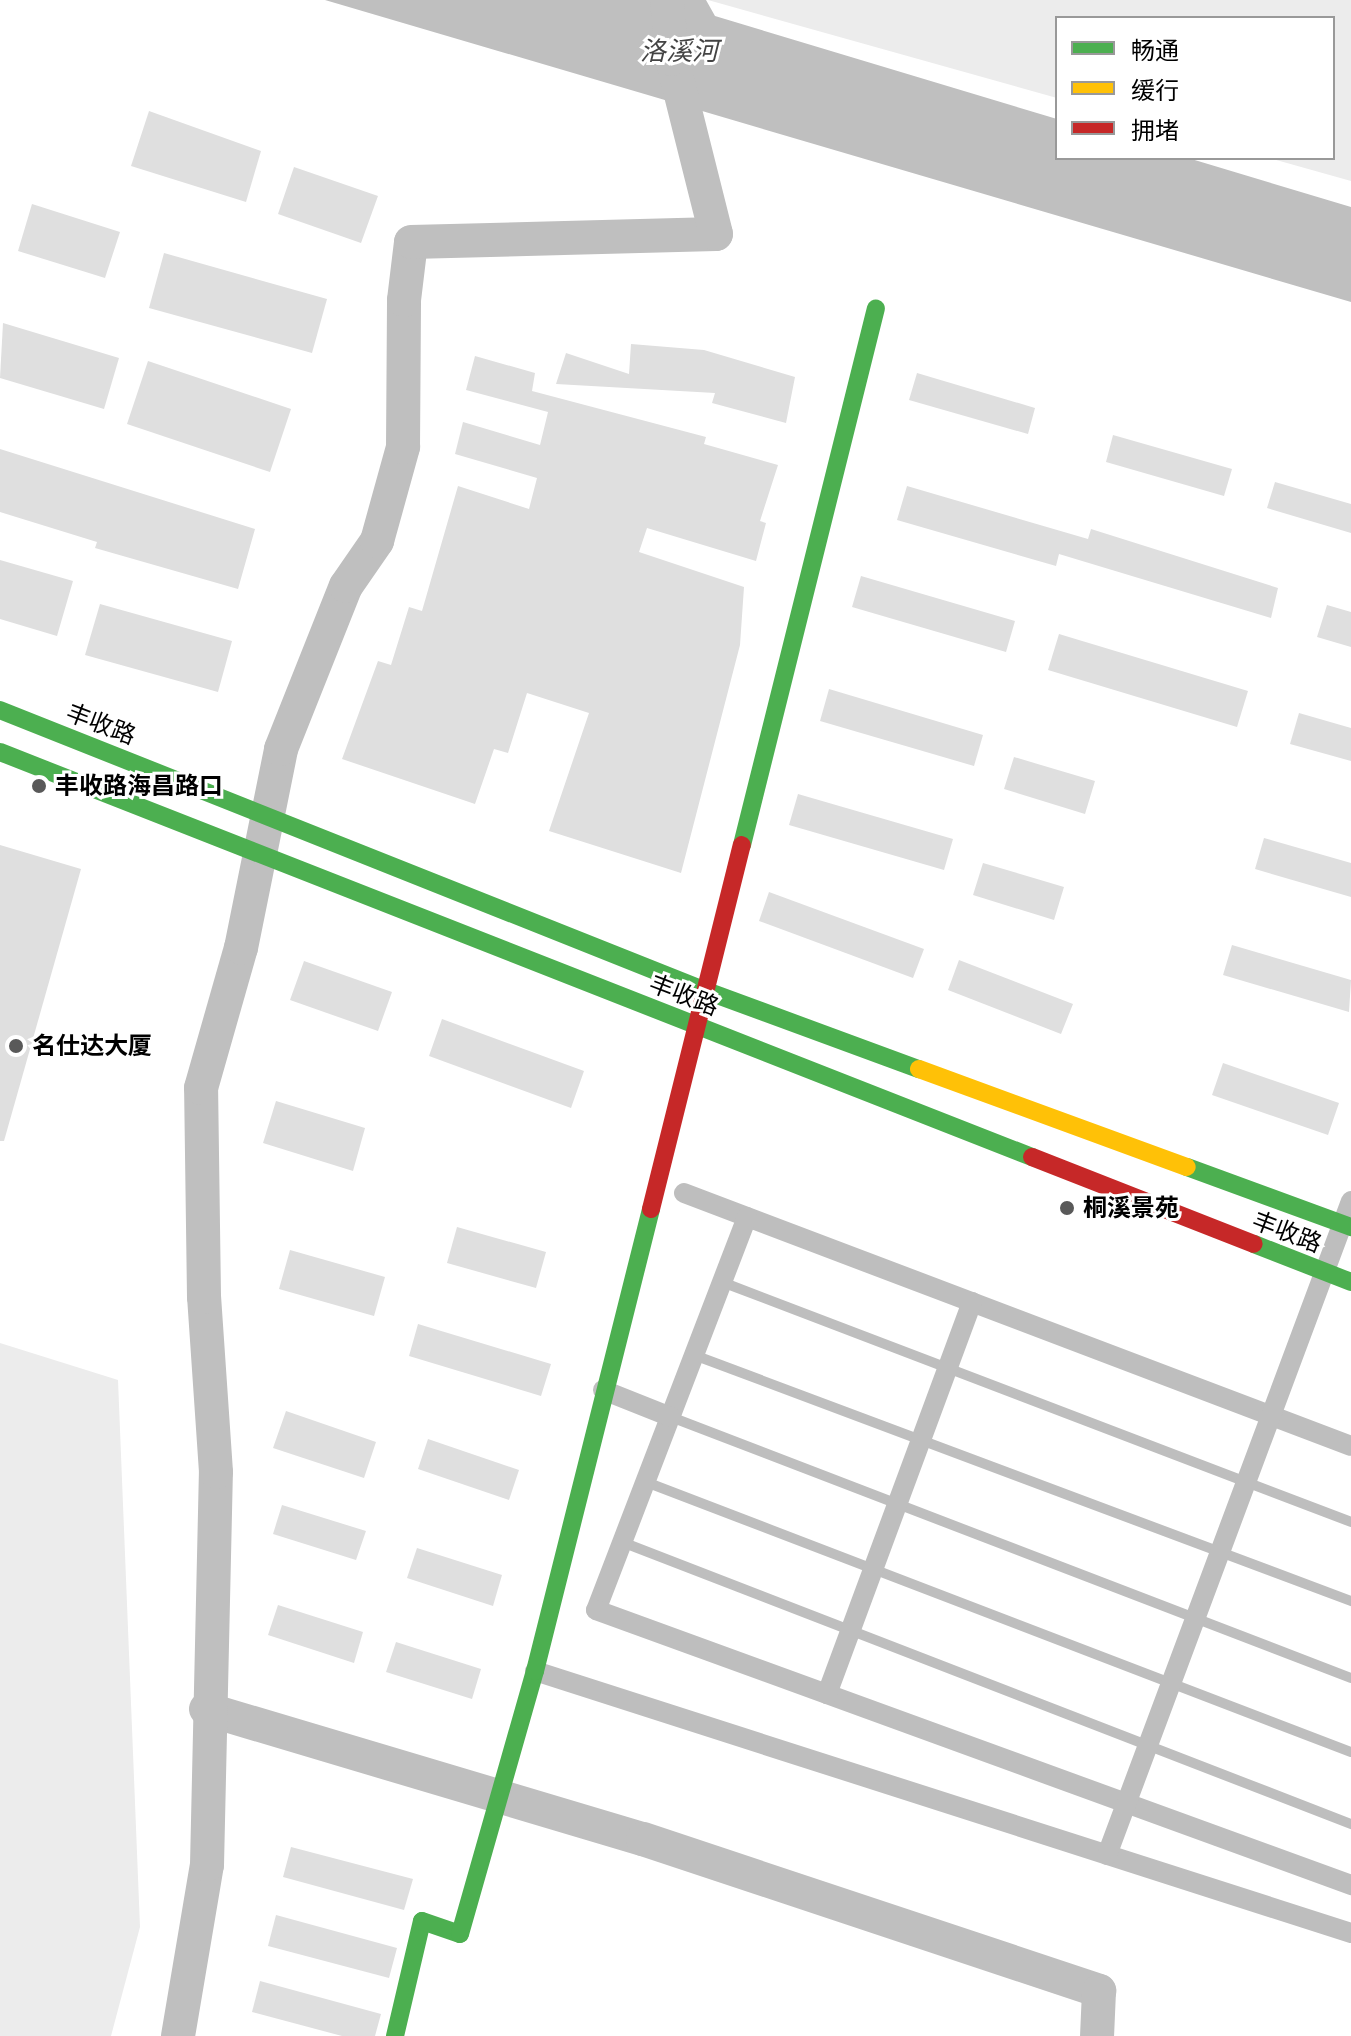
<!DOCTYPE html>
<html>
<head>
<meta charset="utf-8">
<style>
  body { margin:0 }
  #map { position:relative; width:1351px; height:2036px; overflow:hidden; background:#fff; font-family:Helvetica,"Noto Sans SC",sans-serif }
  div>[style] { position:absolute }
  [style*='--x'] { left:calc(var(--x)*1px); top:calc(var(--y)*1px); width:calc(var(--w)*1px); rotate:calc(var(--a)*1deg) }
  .green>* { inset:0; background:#ececec }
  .water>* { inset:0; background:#bfbfbf }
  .river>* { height:34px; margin:-17px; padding:0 17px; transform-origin:17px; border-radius:17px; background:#bfbfbf }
  .building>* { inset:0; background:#dfdfdf }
  .lane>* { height:10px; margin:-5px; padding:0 5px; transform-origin:5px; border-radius:5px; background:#bebebe }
  .street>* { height:20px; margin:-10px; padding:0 10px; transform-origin:10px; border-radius:10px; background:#bebebe }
  .fast>* { height:18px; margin:-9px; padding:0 9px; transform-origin:9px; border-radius:9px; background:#4caf50 }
  .slow>* { height:18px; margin:-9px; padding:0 9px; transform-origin:9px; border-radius:9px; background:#ffc107 }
  .jam>* { height:18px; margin:-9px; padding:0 9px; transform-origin:9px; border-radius:9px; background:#c62828 }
  .dots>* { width:22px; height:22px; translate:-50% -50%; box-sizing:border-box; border:4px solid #fff; border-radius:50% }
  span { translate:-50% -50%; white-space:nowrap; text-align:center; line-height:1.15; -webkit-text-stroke:6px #fff; paint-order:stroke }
  .street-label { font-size:24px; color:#000 }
  .poi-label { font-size:24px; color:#000; font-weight:700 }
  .left { translate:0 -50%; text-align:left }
  .water-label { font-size:26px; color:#444; font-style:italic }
  .legend { position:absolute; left:1055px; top:16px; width:280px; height:144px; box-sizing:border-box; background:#fff; border:2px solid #999; margin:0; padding:10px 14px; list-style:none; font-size:24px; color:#000 }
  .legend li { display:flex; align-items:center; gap:16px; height:40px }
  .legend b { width:40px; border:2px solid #999 }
</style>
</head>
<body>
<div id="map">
  <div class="green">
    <i style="clip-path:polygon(708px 0,1351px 0,1351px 181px,1269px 158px,1333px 158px,1333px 18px,1057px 18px,1057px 98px)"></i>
    <i style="clip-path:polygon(0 1343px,118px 1380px,140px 1927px,111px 2036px,0 2036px)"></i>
  </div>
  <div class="water">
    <i style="clip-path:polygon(325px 0,706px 0,715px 16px,1057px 119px,1057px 158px,1188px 158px,1351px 207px,1351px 302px)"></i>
  </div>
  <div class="river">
    <i style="--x:206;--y:1709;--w:456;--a:16.6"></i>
    <i style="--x:643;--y:1839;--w:481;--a:18.4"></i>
    <i style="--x:1099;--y:1991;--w:45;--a:92.5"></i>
    <i style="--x:178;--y:2036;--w:173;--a:-80.4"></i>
    <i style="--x:207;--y:1865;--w:393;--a:-88.7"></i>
    <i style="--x:216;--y:1472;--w:175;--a:-93.9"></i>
    <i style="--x:204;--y:1297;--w:209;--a:-90.8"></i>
    <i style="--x:201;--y:1088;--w:146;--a:-74.1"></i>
    <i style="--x:241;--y:948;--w:203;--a:-78.6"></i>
    <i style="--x:281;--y:749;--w:175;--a:-68.3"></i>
    <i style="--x:346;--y:586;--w:55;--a:-55.4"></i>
    <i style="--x:377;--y:541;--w:98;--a:-74.5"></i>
    <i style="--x:403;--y:447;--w:147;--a:-89.6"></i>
    <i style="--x:404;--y:300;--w:58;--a:-83.1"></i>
    <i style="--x:411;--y:242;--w:305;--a:-1.5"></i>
    <i style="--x:716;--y:234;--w:180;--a:-104.1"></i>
    <i style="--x:672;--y:59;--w:59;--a:-94.8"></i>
  </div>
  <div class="building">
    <i style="clip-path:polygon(149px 111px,261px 151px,246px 202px,131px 166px)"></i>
    <i style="clip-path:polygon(294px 167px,378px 196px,361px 243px,278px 214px)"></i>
    <i style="clip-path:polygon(32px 204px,120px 232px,105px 278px,18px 251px)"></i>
    <i style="clip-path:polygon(164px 253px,327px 299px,312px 353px,149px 308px)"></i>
    <i style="clip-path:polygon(3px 323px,119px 358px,104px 409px,0 378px)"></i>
    <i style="clip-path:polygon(631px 344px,704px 350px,795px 377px,786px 423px,712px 403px,715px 393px,556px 384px,566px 353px,629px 374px)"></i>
    <i style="clip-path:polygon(475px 356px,535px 373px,532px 391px,706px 437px,704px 444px,778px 465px,760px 521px,766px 523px,756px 561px,647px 528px,639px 552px,744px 587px,740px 645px,681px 873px,549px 831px,589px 713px,527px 693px,508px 753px,494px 749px,475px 804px,342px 759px,378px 661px,391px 665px,409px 607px,422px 611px,458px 486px,529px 509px,537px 478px,455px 454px,463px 422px,540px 445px,548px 412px,466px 390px)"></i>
    <i style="clip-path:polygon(148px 361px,291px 409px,270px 472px,127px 424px)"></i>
    <i style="clip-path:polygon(917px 373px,1035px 408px,1028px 434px,909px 400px)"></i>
    <i style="clip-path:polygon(1113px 435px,1232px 469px,1224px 496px,1106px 462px)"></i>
    <i style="clip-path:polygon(0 449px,255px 529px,238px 589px,95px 548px,97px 542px,0 512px)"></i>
    <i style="clip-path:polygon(1275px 482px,1351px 504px,1351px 533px,1267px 508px)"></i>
    <i style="clip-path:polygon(907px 486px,1088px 539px,1091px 529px,1278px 588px,1271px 618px,1059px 554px,1056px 566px,897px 520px)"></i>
    <i style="clip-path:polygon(0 560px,73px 581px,57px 636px,0 619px)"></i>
    <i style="clip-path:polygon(861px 576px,1015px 621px,1006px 652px,852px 607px)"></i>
    <i style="clip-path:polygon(100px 604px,232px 641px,218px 692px,85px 655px)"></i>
    <i style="clip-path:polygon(1327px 605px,1351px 612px,1351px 647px,1317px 637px)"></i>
    <i style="clip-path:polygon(1059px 634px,1248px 691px,1237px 727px,1048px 670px)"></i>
    <i style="clip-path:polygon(829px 689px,983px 735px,974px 766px,820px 721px)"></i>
    <i style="clip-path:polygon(1299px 713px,1351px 728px,1351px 761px,1290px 744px)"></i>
    <i style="clip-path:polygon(1014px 757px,1095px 781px,1085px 814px,1004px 789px)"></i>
    <i style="clip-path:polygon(798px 794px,953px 839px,944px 870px,789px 825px)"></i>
    <i style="clip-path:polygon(1264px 838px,1351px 863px,1351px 897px,1255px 869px)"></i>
    <i style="clip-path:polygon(0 845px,81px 869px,4px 1141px,0 1141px)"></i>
    <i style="clip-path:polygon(983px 863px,1064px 887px,1054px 920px,973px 895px)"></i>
    <i style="clip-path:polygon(769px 892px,924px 949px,913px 978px,759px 921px)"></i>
    <i style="clip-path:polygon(1232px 945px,1351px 980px,1349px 1012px,1223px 975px)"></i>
    <i style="clip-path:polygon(959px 960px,1073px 1004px,1061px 1034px,948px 990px)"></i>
    <i style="clip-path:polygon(304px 961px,392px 992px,378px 1031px,290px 1000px)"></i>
    <i style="clip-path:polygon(442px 1019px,584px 1071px,571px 1108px,429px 1056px)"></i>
    <i style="clip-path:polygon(1223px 1063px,1339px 1103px,1328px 1135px,1212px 1095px)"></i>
    <i style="clip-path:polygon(276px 1101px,365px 1128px,353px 1171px,263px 1143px)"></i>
    <i style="clip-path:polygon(457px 1227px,546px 1252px,536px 1288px,447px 1263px)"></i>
    <i style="clip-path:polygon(290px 1250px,385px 1277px,374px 1316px,279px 1289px)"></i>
    <i style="clip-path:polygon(418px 1324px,551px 1364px,541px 1396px,409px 1356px)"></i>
    <i style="clip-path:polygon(286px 1411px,376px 1442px,364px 1478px,273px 1448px)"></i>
    <i style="clip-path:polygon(428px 1439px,519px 1470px,509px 1500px,418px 1469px)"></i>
    <i style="clip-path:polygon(282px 1505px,366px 1531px,356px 1560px,273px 1534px)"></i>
    <i style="clip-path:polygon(417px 1548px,502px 1575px,493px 1606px,407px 1578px)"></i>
    <i style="clip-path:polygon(278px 1605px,363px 1632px,354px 1663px,268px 1635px)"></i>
    <i style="clip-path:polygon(396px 1642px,481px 1669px,472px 1699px,386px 1672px)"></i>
    <i style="clip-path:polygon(291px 1847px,413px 1879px,404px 1910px,283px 1877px)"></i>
    <i style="clip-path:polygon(276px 1915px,397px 1948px,389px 1978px,268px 1946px)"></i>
    <i style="clip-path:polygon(260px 1981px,381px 2014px,375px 2036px,342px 2036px,252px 2012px)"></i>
  </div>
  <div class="lane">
    <i style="--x:722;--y:1282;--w:673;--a:20.88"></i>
    <i style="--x:694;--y:1355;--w:702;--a:20.53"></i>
    <i style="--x:671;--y:1417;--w:728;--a:21"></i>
    <i style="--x:646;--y:1482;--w:755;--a:20.96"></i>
    <i style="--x:622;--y:1542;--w:782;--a:21.15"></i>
  </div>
  <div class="street">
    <i style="--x:684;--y:1193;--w:713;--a:20.77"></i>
    <i style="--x:747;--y:1217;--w:421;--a:111"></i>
    <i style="--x:596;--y:1610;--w:804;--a:20.01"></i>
    <i style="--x:603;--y:1390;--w:73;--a:21.7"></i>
    <i style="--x:535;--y:1671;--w:857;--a:17.8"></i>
    <i style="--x:827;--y:1694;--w:418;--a:-69.7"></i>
    <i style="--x:1107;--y:1855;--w:698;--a:-69.54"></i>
  </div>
  <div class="fast">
    <i style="--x:0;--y:710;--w:754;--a:21.7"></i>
    <i style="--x:701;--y:989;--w:232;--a:20.2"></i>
    <i style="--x:0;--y:752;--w:1109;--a:21.43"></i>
    <i style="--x:742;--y:845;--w:553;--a:-75.99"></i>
    <i style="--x:1187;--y:1167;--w:175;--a:20.1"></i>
    <i style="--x:1254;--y:1244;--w:104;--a:21.4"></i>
    <i style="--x:395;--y:2036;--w:118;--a:-76.8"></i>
    <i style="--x:422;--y:1921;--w:40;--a:18.9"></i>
    <i style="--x:460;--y:1934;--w:273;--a:-74.1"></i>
    <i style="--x:535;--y:1671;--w:476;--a:-75.9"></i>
  </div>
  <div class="slow">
    <i style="--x:919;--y:1069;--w:285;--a:20.1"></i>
  </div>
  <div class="jam">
    <i style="--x:1032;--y:1157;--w:238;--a:21.4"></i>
    <i style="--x:651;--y:1209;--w:375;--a:-76"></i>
  </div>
  <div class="dots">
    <i style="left:39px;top:786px;background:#595959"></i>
    <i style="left:16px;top:1046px;background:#595959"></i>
    <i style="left:1067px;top:1208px;background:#595959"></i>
  </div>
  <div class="street-label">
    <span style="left:101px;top:724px;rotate:21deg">丰收路</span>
    <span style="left:684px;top:995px;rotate:21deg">丰收路</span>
    <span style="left:1287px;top:1232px;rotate:21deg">丰收路</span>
  </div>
  <div class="poi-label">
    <span class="left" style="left:55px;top:786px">丰收路海昌路口</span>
    <span class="left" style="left:32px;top:1046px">名仕达大厦</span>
    <span class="left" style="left:1083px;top:1208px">桐溪景苑</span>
  </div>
  <div class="water-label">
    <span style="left:679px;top:52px">洛溪河</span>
  </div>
  <ul class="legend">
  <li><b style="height:10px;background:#4caf50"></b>畅通</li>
  <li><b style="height:10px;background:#ffc107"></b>缓行</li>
  <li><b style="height:10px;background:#c62828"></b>拥堵</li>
  </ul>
</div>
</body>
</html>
